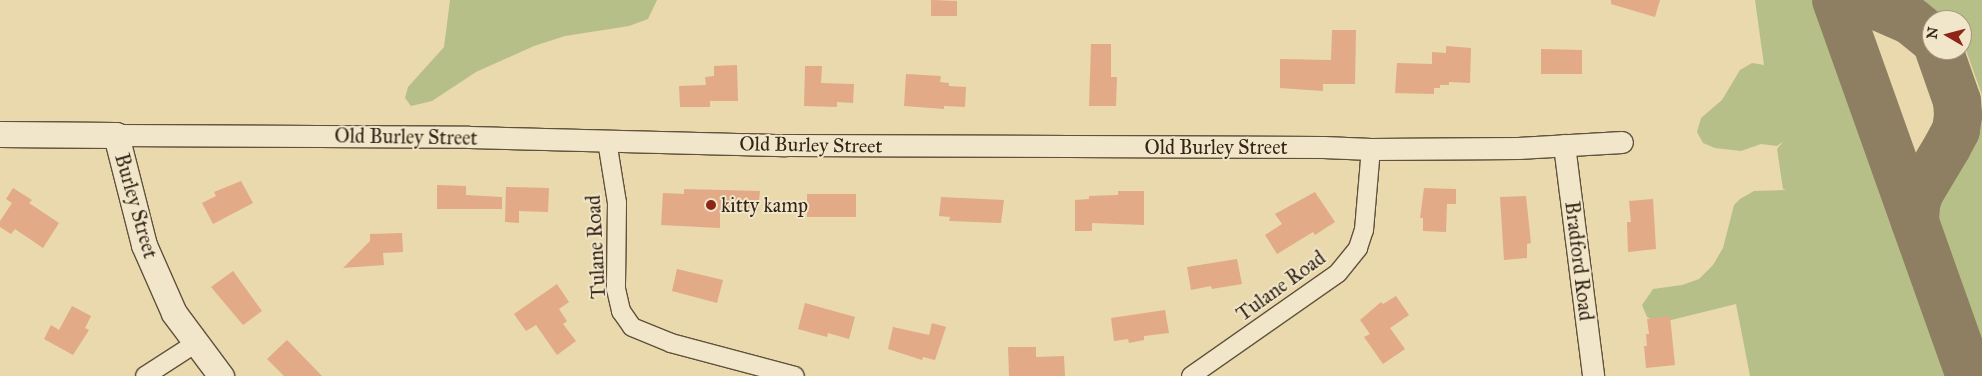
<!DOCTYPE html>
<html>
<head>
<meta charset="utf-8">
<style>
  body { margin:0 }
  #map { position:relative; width:1982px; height:376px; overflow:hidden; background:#e9d9ad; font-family:"IM FELL Great Primer",serif }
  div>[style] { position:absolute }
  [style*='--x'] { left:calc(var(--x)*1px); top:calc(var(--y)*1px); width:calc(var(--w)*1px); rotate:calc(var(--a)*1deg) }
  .green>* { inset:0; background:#b7bf89 }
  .taxiway>* { height:48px; margin:-24px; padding:0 24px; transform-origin:24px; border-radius:24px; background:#8e7f62 }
  .building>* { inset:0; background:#e2aa87 }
  .roads { filter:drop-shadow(1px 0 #60523c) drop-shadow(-1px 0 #60523c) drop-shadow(0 1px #60523c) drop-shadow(0 -1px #60523c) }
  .minor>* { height:18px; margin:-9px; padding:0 9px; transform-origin:9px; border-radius:9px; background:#f1e6ca }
  .tertiary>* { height:21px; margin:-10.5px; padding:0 10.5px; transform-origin:10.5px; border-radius:10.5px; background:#f1e6ca }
  .secondary>* { height:25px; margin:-12.5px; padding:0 12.5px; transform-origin:12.5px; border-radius:12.5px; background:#f1e6ca }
  .dots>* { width:14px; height:14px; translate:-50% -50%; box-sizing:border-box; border:2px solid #f1e6ca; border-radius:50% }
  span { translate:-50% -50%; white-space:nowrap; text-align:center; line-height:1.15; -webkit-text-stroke:4px #f1e6ca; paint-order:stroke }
  .street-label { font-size:20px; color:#322517 }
  .poi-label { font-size:20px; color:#322517 }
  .left { translate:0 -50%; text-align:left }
  .north { position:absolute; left:1922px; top:10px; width:50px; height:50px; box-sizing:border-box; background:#f1e6ca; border:1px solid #a59982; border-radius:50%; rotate:278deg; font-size:14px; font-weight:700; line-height:20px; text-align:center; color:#322517 }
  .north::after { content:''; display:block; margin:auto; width:18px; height:22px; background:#8f2418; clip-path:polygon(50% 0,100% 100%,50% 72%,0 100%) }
</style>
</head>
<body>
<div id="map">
  <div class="green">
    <i style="clip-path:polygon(450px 0,657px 0,648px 19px,629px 26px,565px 36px,534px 46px,476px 72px,432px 101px,411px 106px,405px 98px,408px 87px,444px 47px)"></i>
    <i style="clip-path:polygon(1755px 0,1820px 0,1955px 376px,1750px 376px,1736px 304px,1659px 323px,1647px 317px,1642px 305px,1653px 289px,1682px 285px,1699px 279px,1713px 265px,1723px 248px,1734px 205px,1740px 199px,1754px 191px,1786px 190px,1783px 189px,1777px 149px,1783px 142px,1777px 146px,1761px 144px,1741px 151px,1715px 148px,1703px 143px,1697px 132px,1701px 118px,1722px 100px,1740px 70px,1752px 63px,1764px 65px)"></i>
    <i style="clip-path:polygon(1887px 0,1982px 0,1982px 95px,1962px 39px,1962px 20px,1936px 20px)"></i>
    <i style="clip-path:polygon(1982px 114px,1982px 365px,1929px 216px,1934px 191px)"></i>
  </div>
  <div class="taxiway">
    <i style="--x:1836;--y:0;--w:399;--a:70.4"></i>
    <i style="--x:1863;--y:0;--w:52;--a:23.6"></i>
    <i style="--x:1911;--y:21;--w:27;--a:39"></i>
    <i style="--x:1915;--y:222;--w:17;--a:-87"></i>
    <i style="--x:1916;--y:205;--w:11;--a:-75"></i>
    <i style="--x:1919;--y:194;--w:55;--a:-59.2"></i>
    <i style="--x:1947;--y:147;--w:19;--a:-62"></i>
    <i style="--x:1956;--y:130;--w:15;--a:-82"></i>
    <i style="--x:1958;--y:115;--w:14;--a:-94"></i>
    <i style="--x:1957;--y:101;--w:54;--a:-109.4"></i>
  </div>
  <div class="building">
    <i style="clip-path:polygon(931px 0,957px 1px,957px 16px,931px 16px)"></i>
    <i style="clip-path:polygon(1611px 0,1660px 0,1655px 17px,1611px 4px)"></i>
    <i style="clip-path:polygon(1332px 30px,1356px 30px,1355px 84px,1323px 84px,1323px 91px,1280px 88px,1280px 59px,1331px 60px)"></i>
    <i style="clip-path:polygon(1091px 44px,1111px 44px,1111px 77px,1117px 77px,1116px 106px,1089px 106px)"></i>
    <i style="clip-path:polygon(1446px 46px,1471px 48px,1470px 83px,1449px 82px,1449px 85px,1440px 85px,1440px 88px,1434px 88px,1434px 94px,1395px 93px,1397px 63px,1432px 64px,1432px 52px,1446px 53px)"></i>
    <i style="clip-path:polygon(1541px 49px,1582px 50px,1582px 74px,1541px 74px)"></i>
    <i style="clip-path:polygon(737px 65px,738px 101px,710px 101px,710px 107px,680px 107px,679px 86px,706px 85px,705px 77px,714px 76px,714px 66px)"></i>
    <i style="clip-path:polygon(805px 66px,822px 66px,821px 83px,854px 84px,853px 103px,837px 102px,837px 107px,804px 106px)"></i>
    <i style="clip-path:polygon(906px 74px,941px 76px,940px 82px,949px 83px,949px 86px,966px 87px,965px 107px,944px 106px,944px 109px,904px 106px)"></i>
    <i style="clip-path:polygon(241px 181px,253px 203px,213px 224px,202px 203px,216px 196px,214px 192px)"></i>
    <i style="clip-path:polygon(437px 185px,466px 186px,466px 195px,502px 197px,502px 209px,437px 209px)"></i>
    <i style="clip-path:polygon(506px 187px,549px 188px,548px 212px,519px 211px,519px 223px,505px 222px)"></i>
    <i style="clip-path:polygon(13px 188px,32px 200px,29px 203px,59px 223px,43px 248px,15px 229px,11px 234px,0 227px,0 221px,12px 203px,6px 199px)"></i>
    <i style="clip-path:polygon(1424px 188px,1456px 189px,1456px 204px,1447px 204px,1446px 232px,1423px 231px,1423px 218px,1420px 218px)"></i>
    <i style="clip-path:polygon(684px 189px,760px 191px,758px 211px,732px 209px,732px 213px,720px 212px,720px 228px,661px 225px,663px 193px,684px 194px)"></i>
    <i style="clip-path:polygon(1118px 191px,1144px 191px,1144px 225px,1092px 223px,1092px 231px,1075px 231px,1075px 200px,1089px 199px,1089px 196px,1118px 195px)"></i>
    <i style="clip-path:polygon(1315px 192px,1335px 222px,1315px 235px,1313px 232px,1277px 254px,1265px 235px,1282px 224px,1275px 214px)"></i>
    <i style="clip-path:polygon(807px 194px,856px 194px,856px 217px,807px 217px)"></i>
    <i style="clip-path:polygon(1526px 196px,1531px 243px,1527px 244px,1527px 258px,1504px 260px,1500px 197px)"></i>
    <i style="clip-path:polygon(941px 197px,1004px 200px,1001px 223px,949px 221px,950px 217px,939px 216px)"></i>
    <i style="clip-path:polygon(1653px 199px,1656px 249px,1628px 252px,1627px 222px,1631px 222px,1629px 201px)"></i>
    <i style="clip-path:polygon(402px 233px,403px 252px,383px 253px,384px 265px,343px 268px,370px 241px,370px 234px)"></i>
    <i style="clip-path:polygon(1237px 259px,1242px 284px,1212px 289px,1211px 286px,1191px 290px,1187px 267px)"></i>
    <i style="clip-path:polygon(677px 269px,723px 280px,717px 303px,672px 291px)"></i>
    <i style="clip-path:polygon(233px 271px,262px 311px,243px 325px,211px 287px)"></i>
    <i style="clip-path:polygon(557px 284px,569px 302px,559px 309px,567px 321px,563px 324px,576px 341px,557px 355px,536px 325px,526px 331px,514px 314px)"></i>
    <i style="clip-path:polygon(1396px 296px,1409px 315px,1390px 328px,1405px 349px,1383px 364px,1364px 337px,1370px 334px,1360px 320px,1381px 302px,1383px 304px)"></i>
    <i style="clip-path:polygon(805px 303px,855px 317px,849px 339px,828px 333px,827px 337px,798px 329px)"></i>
    <i style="clip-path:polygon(72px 306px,91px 316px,85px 328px,89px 330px,73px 355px,44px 339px,51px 325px,59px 330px)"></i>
    <i style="clip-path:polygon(1165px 310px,1169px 333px,1144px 336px,1144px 340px,1129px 343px,1128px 339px,1114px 341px,1111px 318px)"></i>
    <i style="clip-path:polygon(1670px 316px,1675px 365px,1646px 368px,1644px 346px,1647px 346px,1646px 334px,1649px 334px,1647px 319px)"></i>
    <i style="clip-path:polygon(932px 323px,946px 327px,935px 360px,923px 357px,922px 360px,888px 349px,893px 327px,929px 335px)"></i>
    <i style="clip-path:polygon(287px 340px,322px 376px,284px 376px,267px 359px)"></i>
    <i style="clip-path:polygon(1008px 347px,1036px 347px,1036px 357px,1064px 356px,1065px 376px,1009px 376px)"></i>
  </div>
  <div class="roads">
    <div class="minor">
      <i style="--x:607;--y:141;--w:63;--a:80.8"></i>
      <i style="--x:617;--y:203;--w:86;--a:90.7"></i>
      <i style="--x:616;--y:289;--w:23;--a:77"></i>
      <i style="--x:621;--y:311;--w:19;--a:55"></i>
      <i style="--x:632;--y:327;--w:42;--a:22.3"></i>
      <i style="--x:671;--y:343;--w:128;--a:14.9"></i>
      <i style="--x:145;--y:376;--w:61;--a:-32.9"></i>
      <i style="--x:1191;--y:376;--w:179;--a:-35"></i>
      <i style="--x:1338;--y:273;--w:32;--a:-51"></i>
      <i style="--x:1358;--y:248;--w:19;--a:-72"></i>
      <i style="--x:1364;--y:230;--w:81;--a:-85.1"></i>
    </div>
    <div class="tertiary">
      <i style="--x:116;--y:135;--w:353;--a:0.3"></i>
      <i style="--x:469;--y:137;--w:316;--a:1.5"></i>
      <i style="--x:785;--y:145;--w:538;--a:0.21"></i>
      <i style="--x:1323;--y:147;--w:48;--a:2.4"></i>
      <i style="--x:1371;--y:149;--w:147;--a:-0.4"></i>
      <i style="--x:1518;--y:148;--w:104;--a:-3.3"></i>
      <i style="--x:1564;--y:145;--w:233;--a:82.8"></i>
    </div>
    <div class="secondary">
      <i style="--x:0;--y:134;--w:116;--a:0.5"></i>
      <i style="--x:116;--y:135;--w:114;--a:75.7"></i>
      <i style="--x:144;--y:245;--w:74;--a:66.2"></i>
      <i style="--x:174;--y:313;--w:79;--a:53.3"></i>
    </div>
  </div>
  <div class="dots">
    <i style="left:711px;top:205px;background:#8f2418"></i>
  </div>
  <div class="street-label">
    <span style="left:406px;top:137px;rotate:1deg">Old Burley Street</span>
    <span style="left:811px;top:145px;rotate:1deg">Old Burley Street</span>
    <span style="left:1216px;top:147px">Old Burley Street</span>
    <span style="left:136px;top:206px;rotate:74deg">Burley Street</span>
    <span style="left:596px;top:247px;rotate:-93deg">Tulane Road</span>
    <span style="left:1579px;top:261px;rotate:83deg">Bradford Road</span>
    <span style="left:1281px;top:286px;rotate:-36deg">Tulane Road</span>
  </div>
  <div class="poi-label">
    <span class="left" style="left:721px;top:205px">kitty kamp</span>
  </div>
  <div class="north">N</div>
</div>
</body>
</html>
